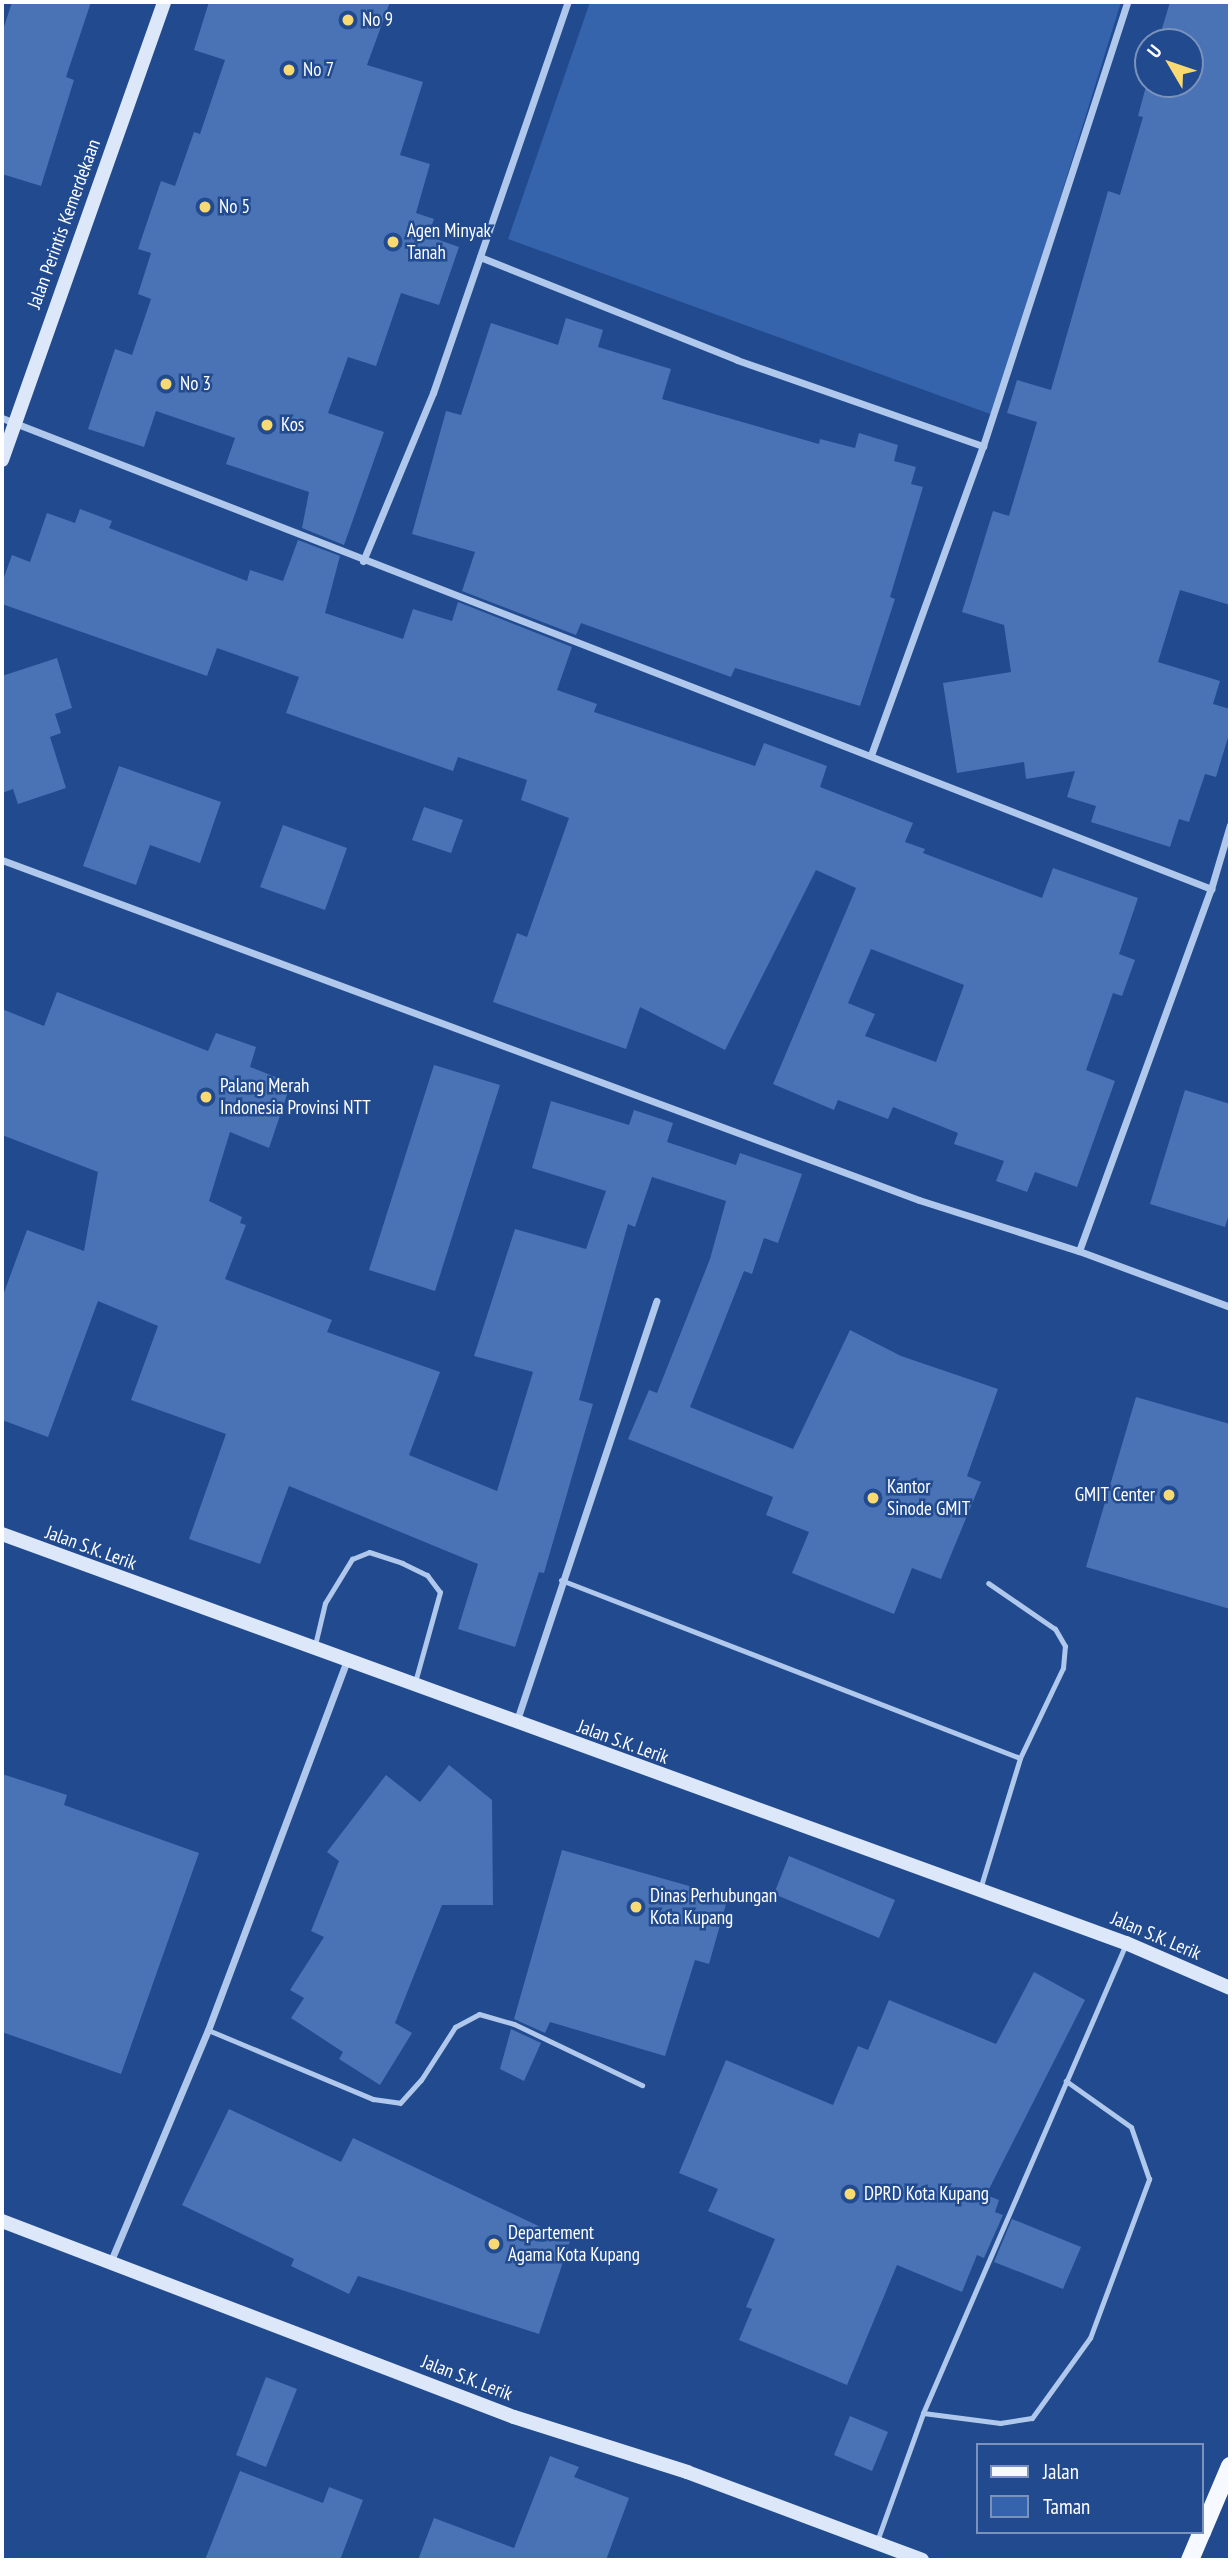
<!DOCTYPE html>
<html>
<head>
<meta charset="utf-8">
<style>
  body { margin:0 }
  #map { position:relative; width:1232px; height:2562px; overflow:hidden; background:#214a8f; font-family:"PT Sans Narrow",sans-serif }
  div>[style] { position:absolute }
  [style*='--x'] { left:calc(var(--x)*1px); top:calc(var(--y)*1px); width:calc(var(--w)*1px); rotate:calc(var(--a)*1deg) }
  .green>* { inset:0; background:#3563ac }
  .building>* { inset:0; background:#4a73b6 }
  .service>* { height:5px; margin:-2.5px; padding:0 2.5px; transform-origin:2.5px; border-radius:2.5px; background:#b0c8ec }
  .minor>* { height:7px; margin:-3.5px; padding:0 3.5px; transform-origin:3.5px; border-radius:3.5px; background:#b0c8ec }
  .secondary>* { height:14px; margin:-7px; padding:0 7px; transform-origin:7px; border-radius:7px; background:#dce7f9 }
  .primary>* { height:18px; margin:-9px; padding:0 9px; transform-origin:9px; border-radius:9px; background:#f6f9ff }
  .dots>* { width:19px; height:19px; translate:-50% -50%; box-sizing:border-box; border:4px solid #214a8f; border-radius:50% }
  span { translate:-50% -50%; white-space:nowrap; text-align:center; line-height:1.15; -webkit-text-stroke:5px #214a8f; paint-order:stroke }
  .poi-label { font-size:19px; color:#fff }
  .left { translate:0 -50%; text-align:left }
  .right { translate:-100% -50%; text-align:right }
  .street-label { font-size:19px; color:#fff }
  .frame { position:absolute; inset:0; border:4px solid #fff; pointer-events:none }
  .legend { position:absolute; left:976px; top:2443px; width:228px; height:91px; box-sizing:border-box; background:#214a8f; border:2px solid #7a92bc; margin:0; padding:9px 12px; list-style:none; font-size:21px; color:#fff }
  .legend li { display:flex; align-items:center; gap:14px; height:35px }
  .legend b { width:35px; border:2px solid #7a92bc }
  .north { position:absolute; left:1134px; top:28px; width:70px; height:70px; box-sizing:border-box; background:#214a8f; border:2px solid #7a92bc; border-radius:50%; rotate:309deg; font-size:19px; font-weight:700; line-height:28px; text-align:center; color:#fff }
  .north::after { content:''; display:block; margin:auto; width:24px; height:32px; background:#f9da72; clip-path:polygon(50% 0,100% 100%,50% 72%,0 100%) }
</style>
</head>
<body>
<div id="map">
  <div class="green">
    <i style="clip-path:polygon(590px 2px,1121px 2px,993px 415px,508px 239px)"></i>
  </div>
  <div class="building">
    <i style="clip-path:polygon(12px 2px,91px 2px,66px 77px,74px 80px,41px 186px,2px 174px,2px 33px)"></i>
    <i style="clip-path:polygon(209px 2px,390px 2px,367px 65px,423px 82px,400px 155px,430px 164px,416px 213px,434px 219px,428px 236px,459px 247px,439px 305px,401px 293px,376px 366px,348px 357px,328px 413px,384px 432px,344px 545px,302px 528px,309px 492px,226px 464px,235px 438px,156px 411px,144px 447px,88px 429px,115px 349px,132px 355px,151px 299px,138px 294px,151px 253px,138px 249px,161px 181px,175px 186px,194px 132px,200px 134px,225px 60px,194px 50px)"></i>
    <i style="clip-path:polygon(1170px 2px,1230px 2px,1230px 605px,1180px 590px,1158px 662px,1220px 681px,1213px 704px,1230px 709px,1230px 731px,1216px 777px,1205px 774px,1189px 822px,1179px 819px,1170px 847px,1091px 822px,1096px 806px,1067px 797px,1075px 771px,1026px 779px,1024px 762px,957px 773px,943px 683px,1011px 672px,1004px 625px,962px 612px,993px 511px,1009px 516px,1037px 422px,1007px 413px,1017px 380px,1051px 390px,1108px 191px,1120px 195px,1143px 117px,1138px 116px,1148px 79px,1148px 84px,1190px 84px,1190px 42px,1158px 42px)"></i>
    <i style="clip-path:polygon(566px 318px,603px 330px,598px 347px,671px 369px,662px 399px,819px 444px,820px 439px,855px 448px,859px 433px,898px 445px,894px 461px,916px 467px,911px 484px,923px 487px,890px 597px,895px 599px,860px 706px,735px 668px,731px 677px,581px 623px,576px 635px,462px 591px,475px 552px,412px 534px,446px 411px,461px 415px,491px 323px,558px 345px)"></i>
    <i style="clip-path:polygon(evenodd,80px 509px,112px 521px,109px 528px,247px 581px,250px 570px,283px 581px,298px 540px,340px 556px,325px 613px,403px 639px,413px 609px,452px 621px,458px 602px,572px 647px,557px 690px,597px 704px,594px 712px,755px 766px,764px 743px,827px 766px,820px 787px,913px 823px,905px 842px,925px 849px,923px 853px,1042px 898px,1053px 868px,1138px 898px,1119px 954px,1135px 960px,1122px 996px,1113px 993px,1086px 1070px,1115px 1081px,1077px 1187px,1035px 1172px,1027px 1192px,996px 1181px,1004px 1161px,954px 1144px,958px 1133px,893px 1107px,888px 1119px,838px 1100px,834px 1110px,773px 1084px,856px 888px,816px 870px,725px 1050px,640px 1007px,626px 1049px,493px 1002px,517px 933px,527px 937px,569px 818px,521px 800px,527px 780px,458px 757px,453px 771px,286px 713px,299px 677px,217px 648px,207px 676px,2px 604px,2px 583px,12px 555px,30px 562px,47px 513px,75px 523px,80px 509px,871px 949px,964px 985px,936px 1062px,865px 1036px,875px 1014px,848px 1003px,871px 949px)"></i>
    <i style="clip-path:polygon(57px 658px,72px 708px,55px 714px,61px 733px,50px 737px,66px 788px,18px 804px,13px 789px,2px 793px,2px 676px)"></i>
    <i style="clip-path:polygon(119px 766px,221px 802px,200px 863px,150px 845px,136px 885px,83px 866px)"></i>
    <i style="clip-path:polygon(424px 807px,463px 820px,451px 853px,412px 840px)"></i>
    <i style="clip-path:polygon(283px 825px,347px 848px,325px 910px,260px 887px)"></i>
    <i style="clip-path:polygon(57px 992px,208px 1051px,216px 1033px,256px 1047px,250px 1067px,291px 1083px,269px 1148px,230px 1132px,209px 1201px,242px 1217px,240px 1223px,246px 1225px,225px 1279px,332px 1320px,327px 1332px,440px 1372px,409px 1455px,497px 1491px,533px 1372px,474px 1356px,515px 1229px,586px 1249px,606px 1191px,532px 1168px,551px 1101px,629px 1125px,634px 1110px,673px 1123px,667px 1142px,736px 1165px,740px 1153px,802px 1174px,778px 1243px,764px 1238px,752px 1274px,744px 1271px,690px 1407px,793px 1449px,850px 1330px,901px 1356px,998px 1389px,967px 1476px,981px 1482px,941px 1579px,912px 1568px,894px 1614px,792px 1573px,809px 1532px,766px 1515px,773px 1497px,628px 1439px,649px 1390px,657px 1393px,710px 1259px,726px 1201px,652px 1177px,635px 1227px,628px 1224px,579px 1400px,593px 1404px,544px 1573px,539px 1572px,515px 1647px,458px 1629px,478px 1564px,289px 1486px,260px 1564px,189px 1539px,226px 1434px,131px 1400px,158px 1326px,98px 1301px,48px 1437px,2px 1420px,2px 1298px,27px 1230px,84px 1251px,98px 1172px,2px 1135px,2px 1009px,44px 1026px)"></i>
    <i style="clip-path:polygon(434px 1065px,500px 1085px,435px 1291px,369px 1270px)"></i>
    <i style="clip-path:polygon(1185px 1090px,1230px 1104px,1230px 1211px,1225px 1227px,1150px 1204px)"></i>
    <i style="clip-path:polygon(1136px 1397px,1230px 1424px,1230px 1609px,1086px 1567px)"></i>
    <i style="clip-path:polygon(449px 1765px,492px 1800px,493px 1905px,442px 1905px,395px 2023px,412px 2033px,380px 2085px,339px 2059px,343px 2052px,291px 2018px,304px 1998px,290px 1990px,324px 1937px,311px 1931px,339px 1861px,327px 1852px,386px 1775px,420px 1802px)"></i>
    <i style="clip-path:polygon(2px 1774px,67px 1795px,64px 1805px,199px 1853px,121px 2074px,2px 2032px)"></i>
    <i style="clip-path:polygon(562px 1850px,728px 1897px,709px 1964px,695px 1960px,665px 2056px,550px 2022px,545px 2033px,514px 2019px)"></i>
    <i style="clip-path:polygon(789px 1856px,895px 1900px,879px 1938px,774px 1894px)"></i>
    <i style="clip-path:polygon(1034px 1972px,1085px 2000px,986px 2195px,999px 2200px,995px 2212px,1003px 2215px,984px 2258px,977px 2255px,962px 2292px,897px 2265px,847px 2385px,739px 2340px,752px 2309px,746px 2307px,775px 2239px,708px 2211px,718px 2189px,679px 2173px,726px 2060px,833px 2105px,858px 2046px,868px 2050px,889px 2000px,996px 2044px)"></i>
    <i style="clip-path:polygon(511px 2029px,541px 2043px,524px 2081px,500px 2069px)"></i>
    <i style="clip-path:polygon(229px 2109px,341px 2162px,353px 2138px,570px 2241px,539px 2334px,358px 2276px,349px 2294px,291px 2266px,294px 2259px,182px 2205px)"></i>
    <i style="clip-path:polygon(1012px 2219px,1081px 2247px,1063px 2289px,994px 2262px)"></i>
    <i style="clip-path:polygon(266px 2377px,297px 2389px,266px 2467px,236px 2455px)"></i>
    <i style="clip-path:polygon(850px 2416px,888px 2432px,872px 2471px,834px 2455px)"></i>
    <i style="clip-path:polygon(550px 2456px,579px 2467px,574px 2477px,629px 2498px,606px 2560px,418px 2560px,434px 2518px,514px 2548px)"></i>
    <i style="clip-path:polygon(240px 2471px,323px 2503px,329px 2487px,363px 2500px,340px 2560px,205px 2560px)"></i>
  </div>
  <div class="service">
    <i style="--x:561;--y:1580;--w:492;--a:21.2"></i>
    <i style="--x:315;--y:1645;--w:43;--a:-76.6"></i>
    <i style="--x:325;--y:1603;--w:52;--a:-58.5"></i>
    <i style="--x:352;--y:1559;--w:18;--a:-22"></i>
    <i style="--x:369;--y:1552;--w:35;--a:18"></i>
    <i style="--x:402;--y:1563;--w:28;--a:26"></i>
    <i style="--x:427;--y:1575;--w:21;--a:53"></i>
    <i style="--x:440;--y:1592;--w:93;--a:105.5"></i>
    <i style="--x:980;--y:1889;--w:137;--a:-73"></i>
    <i style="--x:1020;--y:1758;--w:100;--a:-64.5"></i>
    <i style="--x:1063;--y:1668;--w:22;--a:-85"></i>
    <i style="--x:1065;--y:1646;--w:20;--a:-120"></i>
    <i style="--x:1055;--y:1629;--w:81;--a:-145.5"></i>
    <i style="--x:208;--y:2030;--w:179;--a:22.7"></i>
    <i style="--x:373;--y:2099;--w:27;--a:8"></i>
    <i style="--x:400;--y:2103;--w:31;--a:-48"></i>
    <i style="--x:421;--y:2080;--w:63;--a:-57.3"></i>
    <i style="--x:455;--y:2027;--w:27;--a:-28"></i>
    <i style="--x:479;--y:2014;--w:36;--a:16"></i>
    <i style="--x:514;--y:2024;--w:142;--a:25.5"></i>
    <i style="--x:923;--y:2413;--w:78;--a:7.4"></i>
    <i style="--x:1000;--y:2423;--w:32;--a:-9"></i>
    <i style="--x:1032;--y:2418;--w:99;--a:-54.1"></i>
    <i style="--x:1090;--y:2338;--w:170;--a:-69.6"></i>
    <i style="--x:1149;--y:2179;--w:55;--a:-109.1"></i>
    <i style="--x:1131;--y:2127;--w:80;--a:-144.7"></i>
    <i style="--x:877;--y:2541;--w:136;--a:-70.2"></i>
    <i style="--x:923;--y:2413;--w:509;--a:-66.61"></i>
  </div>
  <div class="minor">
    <i style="--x:480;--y:257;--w:277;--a:21.8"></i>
    <i style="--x:737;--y:360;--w:261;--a:19.3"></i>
    <i style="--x:2;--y:418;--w:1298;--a:21.28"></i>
    <i style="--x:1211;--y:889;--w:67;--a:-73.5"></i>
    <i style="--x:363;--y:561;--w:182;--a:-67.4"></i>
    <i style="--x:433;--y:393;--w:414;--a:-71"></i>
    <i style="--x:871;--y:755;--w:329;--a:-70.1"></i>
    <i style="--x:983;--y:446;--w:467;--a:-72"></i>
    <i style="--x:2;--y:860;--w:978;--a:20.34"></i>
    <i style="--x:919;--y:1200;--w:168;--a:17.7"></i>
    <i style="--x:1079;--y:1251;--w:385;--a:-70"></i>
    <i style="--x:1079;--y:1251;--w:161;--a:20.3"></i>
    <i style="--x:516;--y:1723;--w:445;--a:-71.6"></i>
    <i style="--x:110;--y:2263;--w:253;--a:-67.2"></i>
    <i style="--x:208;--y:2030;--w:395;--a:-69.4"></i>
  </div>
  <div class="secondary">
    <i style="--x:2;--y:460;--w:486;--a:-70.5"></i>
    <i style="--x:2;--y:1534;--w:1196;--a:20"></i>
    <i style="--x:1126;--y:1943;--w:113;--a:23.4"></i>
    <i style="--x:2;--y:2221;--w:548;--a:20.95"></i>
    <i style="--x:514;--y:2417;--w:182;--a:17.6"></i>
    <i style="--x:687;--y:2472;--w:251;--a:20.5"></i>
  </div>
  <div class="primary">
    <i style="--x:1202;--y:2532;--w:72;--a:-67"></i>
    <i style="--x:1190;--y:2560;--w:30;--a:-67"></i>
  </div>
  <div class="dots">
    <i style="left:348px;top:20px;background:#f9da72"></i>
    <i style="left:289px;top:70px;background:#f9da72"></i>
    <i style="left:205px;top:207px;background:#f9da72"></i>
    <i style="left:393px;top:242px;background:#f9da72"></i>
    <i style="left:166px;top:384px;background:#f9da72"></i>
    <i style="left:267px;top:425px;background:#f9da72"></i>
    <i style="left:206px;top:1097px;background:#f9da72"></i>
    <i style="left:1169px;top:1495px;background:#f9da72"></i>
    <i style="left:873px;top:1498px;background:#f9da72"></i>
    <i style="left:636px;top:1907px;background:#f9da72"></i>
    <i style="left:850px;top:2194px;background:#f9da72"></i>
    <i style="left:494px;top:2244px;background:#f9da72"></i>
  </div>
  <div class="poi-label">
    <span class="left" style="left:362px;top:20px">No 9</span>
    <span class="left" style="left:303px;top:70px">No 7</span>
    <span class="left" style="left:219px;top:207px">No 5</span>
    <span class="left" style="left:407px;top:242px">Agen Minyak<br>Tanah</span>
    <span class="left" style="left:180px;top:384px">No 3</span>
    <span class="left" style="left:281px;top:425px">Kos</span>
    <span class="left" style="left:220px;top:1097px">Palang Merah<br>Indonesia Provinsi NTT</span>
    <span class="left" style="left:887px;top:1498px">Kantor<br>Sinode GMIT</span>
    <span class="right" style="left:1155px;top:1495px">GMIT Center</span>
    <span class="left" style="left:650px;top:1907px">Dinas Perhubungan<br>Kota Kupang</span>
    <span class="left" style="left:864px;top:2194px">DPRD Kota Kupang</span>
    <span class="left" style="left:508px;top:2244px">Departement<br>Agama Kota Kupang</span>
  </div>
  <div class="street-label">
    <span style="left:64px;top:224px;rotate:-70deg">Jalan Perintis Kemerdekaan</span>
    <span style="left:91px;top:1548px;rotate:20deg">Jalan S.K. Lerik</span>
    <span style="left:623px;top:1742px;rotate:20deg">Jalan S.K. Lerik</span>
    <span style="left:1156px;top:1936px;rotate:23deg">Jalan S.K. Lerik</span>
    <span style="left:467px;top:2378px;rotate:21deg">Jalan S.K. Lerik</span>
  </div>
  <div class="frame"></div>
  <ul class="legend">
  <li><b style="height:9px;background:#f6f9ff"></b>Jalan</li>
  <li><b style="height:19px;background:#3563ac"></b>Taman</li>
  </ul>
  <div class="north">U</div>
</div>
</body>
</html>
